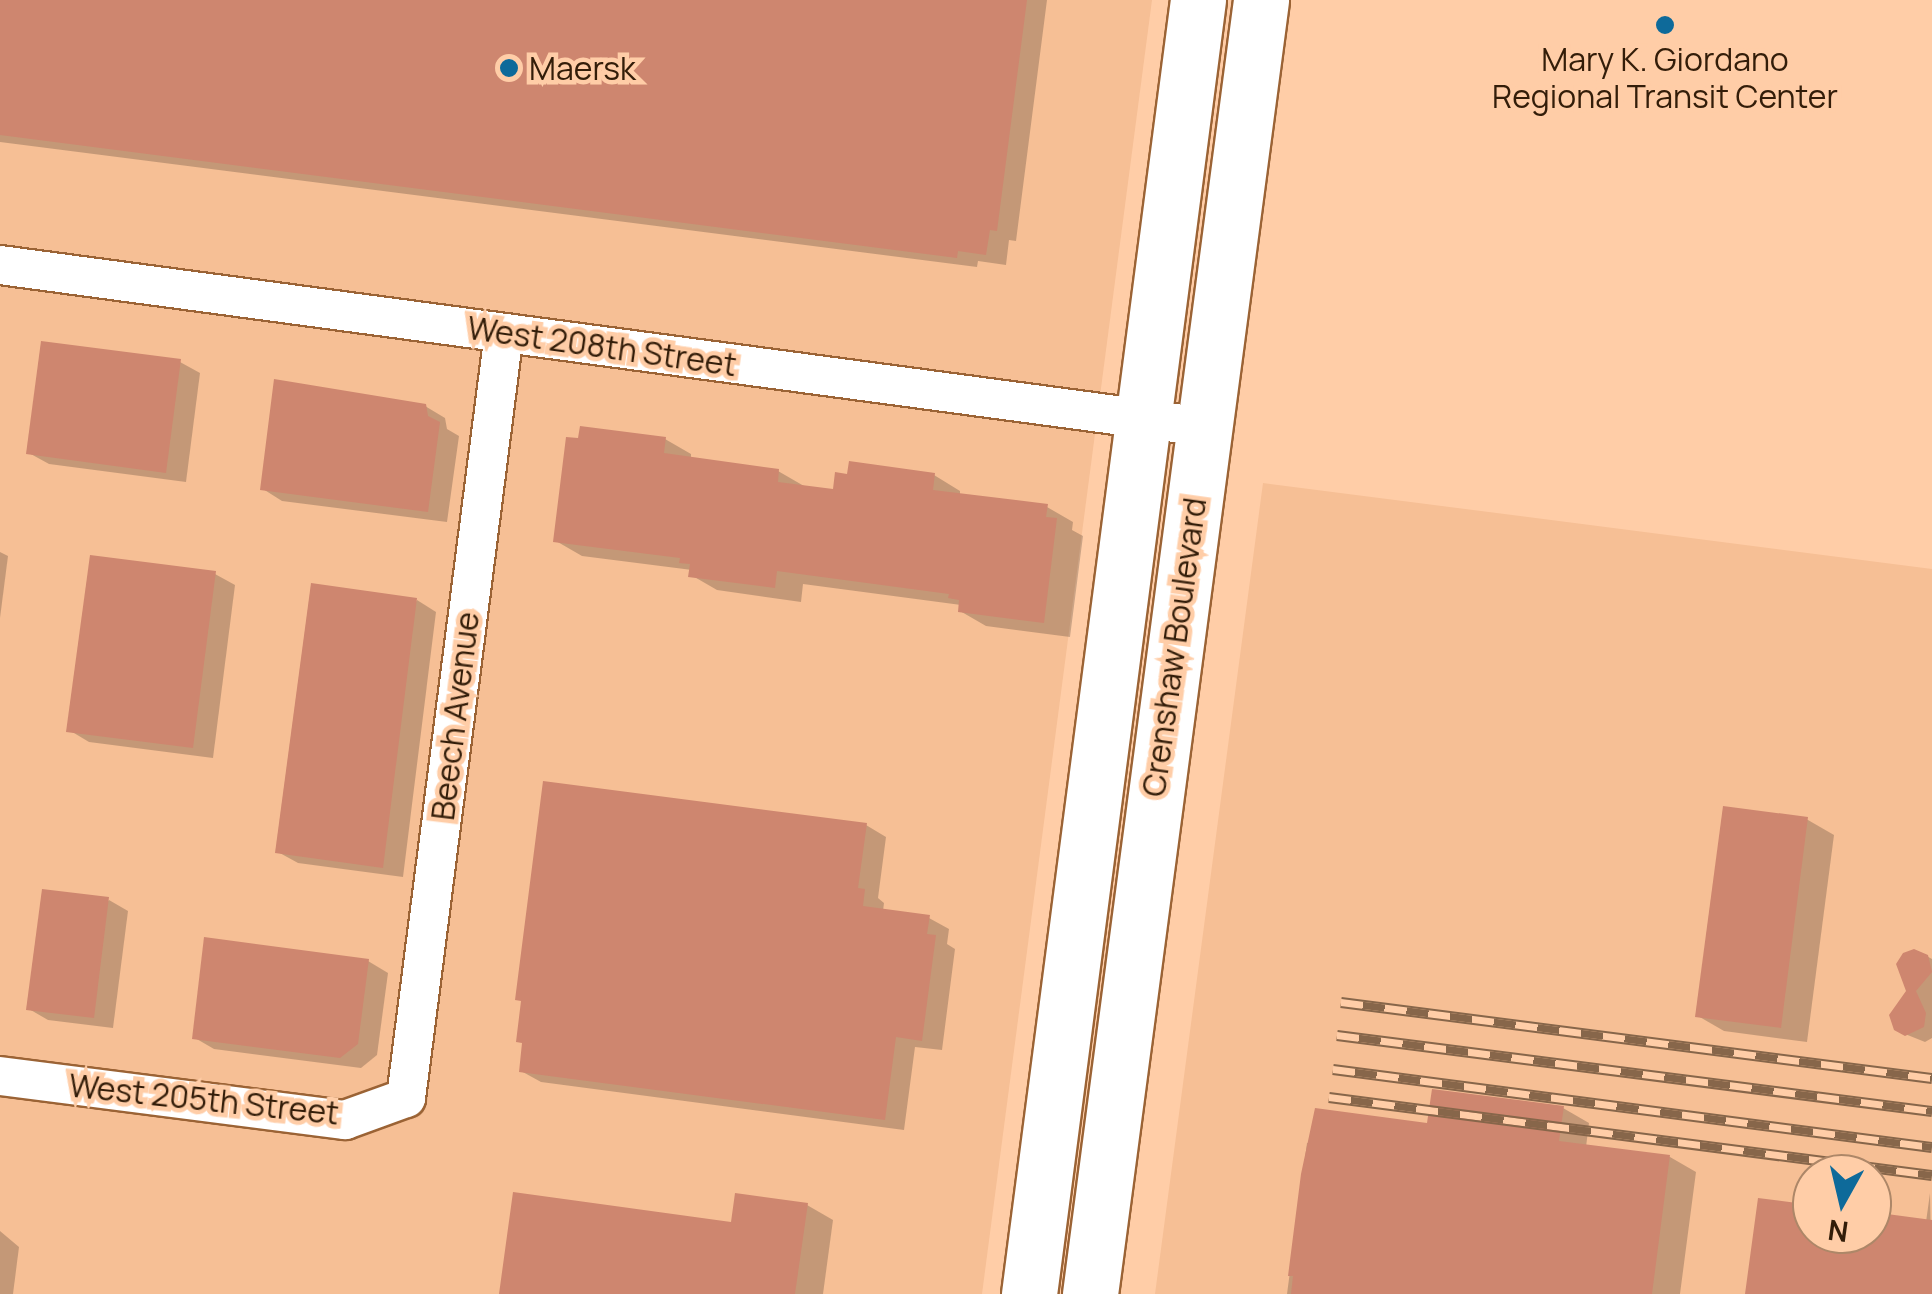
<!DOCTYPE html>
<html>
<head>
<meta charset="utf-8">
<style>
  body { margin:0 }
  #map { position:relative; width:1932px; height:1294px; overflow:hidden; background:#ffcda7; font-family:Manrope,sans-serif }
  div>[style] { position:absolute }
  [style*='--x'] { left:calc(var(--x)*1px); top:calc(var(--y)*1px); width:calc(var(--w)*1px); rotate:calc(var(--a)*1deg) }
  .built>* { inset:0; background:#f6bf95 }
  .shadow>* { inset:0; background:#0003 }
  .building>* { inset:0; background:#ce866f }
  .roads { filter:drop-shadow(2px 0 #9b6335) drop-shadow(-2px 0 #9b6335) drop-shadow(0 2px #9b6335) drop-shadow(0 -2px #9b6335) }
  .minor>* { height:38px; margin:-19px; padding:0 19px; transform-origin:19px; border-radius:19px; background:#fff }
  .primary>* { height:55px; margin:-27.5px; padding:0 27.5px; transform-origin:27.5px; border-radius:27.5px; background:#fff }
  .rail>* { height:11px; margin-top:-5.5px; transform-origin:0; background:repeating-linear-gradient(90deg,#ffcda7 0 22px,#87664a 0 44px); box-sizing:border-box; border-block:2px solid #87664a }
  .dots>* { width:28px; height:28px; translate:-50% -50%; box-sizing:border-box; border:5px solid #ffcda7; border-radius:50% }
  span { translate:-50% -50%; white-space:nowrap; text-align:center; line-height:1.15; -webkit-text-stroke:9px #ffcda7; paint-order:stroke }
  .poi-label { font-size:32px; color:#331d09 }
  .left { translate:0 -50%; text-align:left }
  .street-label { font-size:32px; color:#331d09 }
  .north { position:absolute; left:1792px; top:1154px; width:100px; height:100px; box-sizing:border-box; background:#ffcda7; border:2px solid #ad8768; border-radius:50%; rotate:188deg; font-size:28px; font-weight:700; line-height:40px; text-align:center; color:#331d09 }
  .north::after { content:''; display:block; margin:auto; width:35px; height:45px; background:#0e6a9a; clip-path:polygon(50% 0,100% 100%,50% 72%,0 100%) }
</style>
</head>
<body>
<div id="map">
  <div class="built">
    <i style="clip-path:polygon(0 0,1152px 0,982px 1294px,0 1294px)"></i>
    <i style="clip-path:polygon(evenodd,1263px 483px,1932px 569px,1932px 1294px,1155px 1294px,1263px 483px,1812px 1174px,1872px 1174px,1872px 1234px,1812px 1234px,1812px 1174px)"></i>
  </div>
  <div class="shadow">
    <i style="clip-path:polygon(0 0,1047px 0,1016px 241px,1009px 240px,1006px 265px,978px 261px,977px 267px,0 142px)"></i>
    <i style="clip-path:polygon(180px 362px,200px 373px,186px 482px,49px 464px,29px 453px)"></i>
    <i style="clip-path:polygon(425px 406px,445px 418px,447px 429px,459px 436px,447px 522px,282px 501px,263px 489px)"></i>
    <i style="clip-path:polygon(665px 439px,691px 454px,691px 459px,778px 471px,804px 486px,835px 492px,934px 475px,960px 491px,960px 496px,1047px 507px,1073px 522px,1072px 530px,1083px 536px,1070px 637px,986px 626px,960px 611px,961px 605px,803px 584px,801px 602px,717px 590px,691px 575px,692px 570px,582px 556px,556px 541px)"></i>
    <i style="clip-path:polygon(0 552px,8px 556px,0 618px)"></i>
    <i style="clip-path:polygon(215px 574px,235px 585px,213px 758px,89px 742px,69px 730px)"></i>
    <i style="clip-path:polygon(417px 600px,436px 612px,403px 877px,298px 863px,278px 852px)"></i>
    <i style="clip-path:polygon(1725px 809px,1808px 820px,1834px 835px,1807px 1042px,1724px 1031px,1698px 1016px)"></i>
    <i style="clip-path:polygon(866px 825px,886px 837px,878px 898px,884px 903px,883px 911px,929px 918px,949px 929px,947px 944px,955px 949px,942px 1050px,915px 1047px,904px 1130px,541px 1082px,521px 1071px)"></i>
    <i style="clip-path:polygon(109px 900px,128px 911px,113px 1028px,48px 1020px,29px 1009px)"></i>
    <i style="clip-path:polygon(1923px 954px,1932px 959px,1932px 1038px,1925px 1042px,1900px 1032px)"></i>
    <i style="clip-path:polygon(368px 961px,388px 973px,377px 1055px,361px 1068px,214px 1049px,195px 1038px)"></i>
    <i style="clip-path:polygon(1563px 1108px,1589px 1123px,1586px 1147px,1670px 1157px,1696px 1172px,1680px 1294px,1287px 1294px,1307px 1143px)"></i>
    <i style="clip-path:polygon(1930px 1193px,1932px 1294px,1748px 1294px,1812px 1207px,1812px 1234px,1872px 1234px,1872px 1215px,1926px 1222px)"></i>
    <i style="clip-path:polygon(807px 1205px,833px 1220px,823px 1294px,501px 1294px)"></i>
    <i style="clip-path:polygon(0 1231px,19px 1247px,13px 1294px,0 1294px)"></i>
  </div>
  <div class="building">
    <i style="clip-path:polygon(0 0,1027px 0,997px 231px,990px 230px,986px 255px,958px 251px,957px 258px,0 135px)"></i>
    <i style="clip-path:polygon(41px 341px,181px 359px,166px 473px,26px 454px)"></i>
    <i style="clip-path:polygon(274px 379px,426px 404px,428px 416px,440px 422px,428px 512px,260px 490px)"></i>
    <i style="clip-path:polygon(580px 426px,666px 437px,664px 453px,779px 469px,778px 482px,833px 489px,835px 472px,847px 474px,849px 461px,935px 473px,933px 490px,1048px 504px,1046px 517px,1057px 518px,1044px 623px,958px 612px,959px 600px,948px 598px,949px 594px,777px 571px,775px 588px,688px 577px,690px 564px,679px 563px,680px 558px,553px 542px,566px 437px,578px 438px)"></i>
    <i style="clip-path:polygon(90px 555px,216px 571px,193px 748px,66px 732px)"></i>
    <i style="clip-path:polygon(311px 583px,417px 598px,383px 868px,275px 853px)"></i>
    <i style="clip-path:polygon(543px 781px,867px 823px,858px 888px,865px 889px,863px 906px,930px 915px,927px 934px,936px 935px,922px 1041px,896px 1037px,885px 1120px,519px 1072px,522px 1043px,516px 1042px,521px 1001px,515px 1000px)"></i>
    <i style="clip-path:polygon(1723px 806px,1808px 817px,1781px 1028px,1695px 1017px)"></i>
    <i style="clip-path:polygon(42px 889px,109px 897px,94px 1018px,26px 1010px)"></i>
    <i style="clip-path:polygon(204px 937px,369px 959px,358px 1044px,340px 1058px,192px 1039px)"></i>
    <i style="clip-path:polygon(1914px 949px,1928px 955px,1932px 972px,1916px 991px,1926px 1013px,1924px 1027px,1905px 1036px,1894px 1030px,1889px 1015px,1906px 991px,1896px 964px,1903px 953px)"></i>
    <i style="clip-path:polygon(1432px 1089px,1564px 1106px,1559px 1141px,1670px 1155px,1652px 1294px,1291px 1294px,1293px 1276px,1288px 1276px,1301px 1174px,1315px 1108px,1427px 1123px)"></i>
    <i style="clip-path:polygon(513px 1192px,731px 1222px,735px 1193px,808px 1203px,795px 1294px,499px 1294px)"></i>
    <i style="clip-path:polygon(1758px 1198px,1812px 1205px,1812px 1234px,1872px 1234px,1872px 1212px,1932px 1220px,1932px 1294px,1745px 1294px)"></i>
  </div>
  <div class="roads">
    <div class="minor">
      <i style="--x:0;--y:265;--w:1215;--a:7.66"></i>
      <i style="--x:0;--y:1076;--w:348;--a:7.3"></i>
      <i style="--x:345;--y:1120;--w:65;--a:-19.8"></i>
      <i style="--x:406;--y:1098;--w:771;--a:-82.7"></i>
    </div>
    <div class="primary">
      <i style="--x:1029;--y:1294;--w:1305;--a:-82.56"></i>
      <i style="--x:1090;--y:1294;--w:1305;--a:-82.47"></i>
    </div>
  </div>
  <div class="rail">
    <i style="--x:1341;--y:1002;--w:596;--a:7.33"></i>
    <i style="--x:1337;--y:1035;--w:600;--a:7.28"></i>
    <i style="--x:1333;--y:1069;--w:604;--a:7.42"></i>
    <i style="--x:1329;--y:1097;--w:608;--a:7.37"></i>
  </div>
  <div class="dots">
    <i style="left:1665px;top:25px;background:#0e6a9a"></i>
    <i style="left:509px;top:68px;background:#0e6a9a"></i>
  </div>
  <div class="poi-label">
    <span style="left:1665px;top:78px">Mary K. Giordano<br>Regional Transit Center</span>
    <span class="left" style="left:529px;top:68px">Maersk</span>
  </div>
  <div class="street-label">
    <span style="left:602px;top:346px;rotate:8deg">West 208th Street</span>
    <span style="left:1174px;top:647px;rotate:-82deg">Crenshaw Boulevard</span>
    <span style="left:455px;top:716px;rotate:-83deg">Beech Avenue</span>
    <span style="left:204px;top:1099px;rotate:6deg">West 205th Street</span>
  </div>
  <div class="north">N</div>
</div>
</body>
</html>
